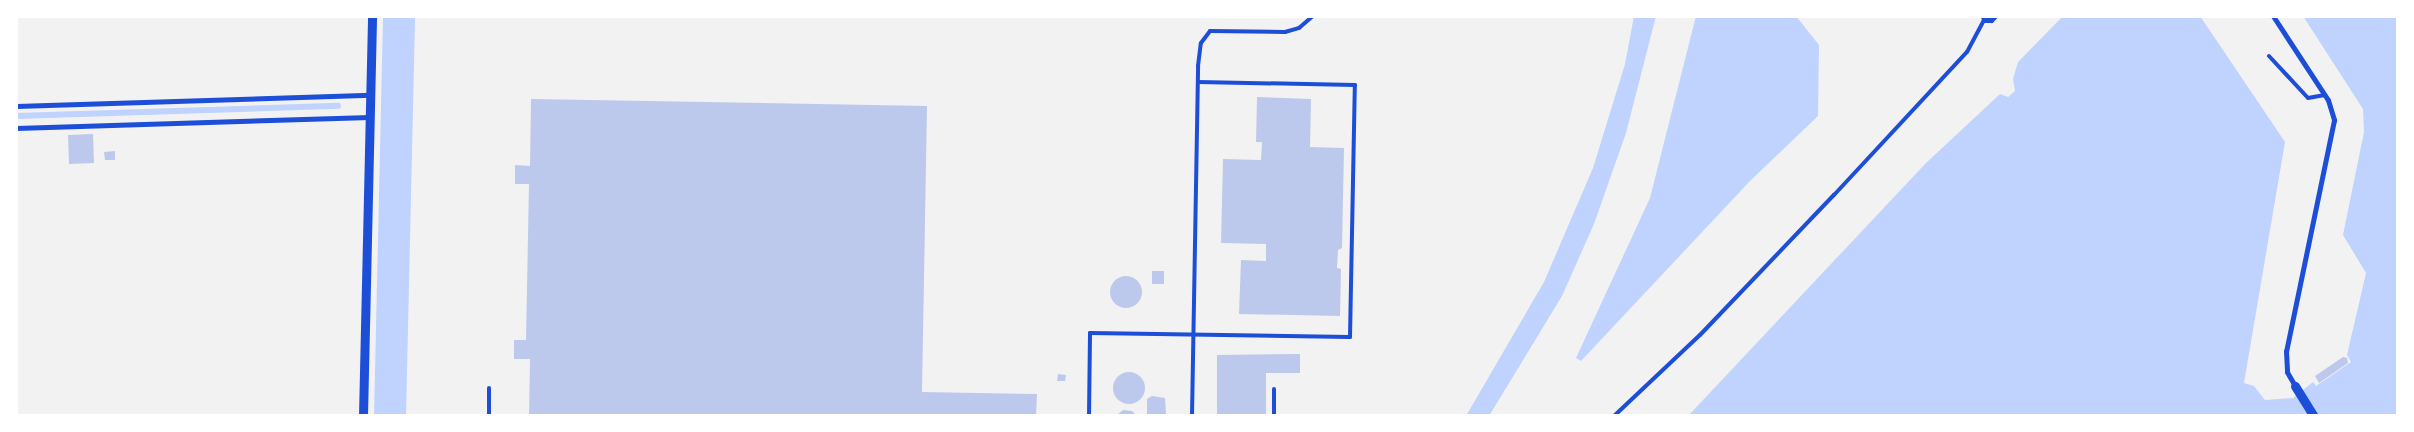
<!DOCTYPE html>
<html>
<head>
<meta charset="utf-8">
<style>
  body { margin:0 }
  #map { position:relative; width:2414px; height:432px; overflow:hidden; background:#f2f2f2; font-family:"IBM Plex Serif",serif }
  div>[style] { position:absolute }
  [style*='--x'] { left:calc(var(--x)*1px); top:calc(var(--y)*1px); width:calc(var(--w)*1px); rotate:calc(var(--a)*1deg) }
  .water>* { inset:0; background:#bfd3fe }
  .stream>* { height:5.5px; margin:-2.75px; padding:0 2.75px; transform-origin:2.75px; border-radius:2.75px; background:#bfd3fe }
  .river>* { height:32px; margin:-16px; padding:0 16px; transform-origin:16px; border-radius:16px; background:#bfd3fe }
  .building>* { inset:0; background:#bdc9ec }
  .round { border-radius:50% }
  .service>* { height:4px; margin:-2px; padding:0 2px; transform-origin:2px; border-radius:2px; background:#1d4ed8 }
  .minor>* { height:5px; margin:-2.5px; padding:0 2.5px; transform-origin:2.5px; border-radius:2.5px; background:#1d4ed8 }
  .tertiary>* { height:9px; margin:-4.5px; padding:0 4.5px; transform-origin:4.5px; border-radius:4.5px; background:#1d4ed8 }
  span { translate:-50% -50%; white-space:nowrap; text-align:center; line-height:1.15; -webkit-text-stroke:5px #fff; paint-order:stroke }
  .frame { position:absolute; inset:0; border:18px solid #fff; pointer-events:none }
</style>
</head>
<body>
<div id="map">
  <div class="water">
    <i style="clip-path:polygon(1634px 16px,1656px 16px,1626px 133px,1594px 224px,1562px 296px,1489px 416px,1466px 416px,1544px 282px,1593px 168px,1625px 64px)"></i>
    <i style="clip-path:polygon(1696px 16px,1796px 16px,1819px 45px,1818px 116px,1750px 181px,1581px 361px,1576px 358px,1650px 198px)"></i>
    <i style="clip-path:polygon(2063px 16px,2200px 16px,2285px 142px,2244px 383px,2254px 386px,2265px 400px,2293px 398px,2313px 382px,2316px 386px,2351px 362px,2347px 355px,2366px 273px,2343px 235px,2364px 132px,2363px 109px,2303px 16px,2398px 16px,2398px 416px,1688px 416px,1926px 163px,2000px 94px,2008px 97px,2015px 91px,2013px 79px,2018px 62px)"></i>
  </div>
  <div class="stream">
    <i style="--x:387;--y:105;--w:10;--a:0"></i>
    <i style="--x:16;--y:116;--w:322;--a:-1.8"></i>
  </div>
  <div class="river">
    <i style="--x:390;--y:416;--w:400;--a:-88.7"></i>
  </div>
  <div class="building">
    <i style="clip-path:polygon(1257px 97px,1311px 99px,1310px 147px,1344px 148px,1342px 248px,1338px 250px,1337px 268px,1341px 269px,1340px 316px,1239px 314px,1241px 260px,1266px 261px,1266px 244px,1221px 243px,1223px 159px,1261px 160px,1262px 142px,1256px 142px)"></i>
    <i style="clip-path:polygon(531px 99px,927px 106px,922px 392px,1037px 394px,1036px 416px,529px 416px,530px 359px,514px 359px,514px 340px,526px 340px,529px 184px,515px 184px,515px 165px,530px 166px)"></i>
    <i style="clip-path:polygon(93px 134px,94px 163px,69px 164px,68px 135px)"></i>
    <i style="clip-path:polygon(115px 151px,115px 160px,105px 160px,104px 152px)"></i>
    <i style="clip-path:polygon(1152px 271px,1164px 271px,1164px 284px,1152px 284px)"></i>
    <i class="round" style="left:1110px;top:276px;width:32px;height:32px"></i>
    <i style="clip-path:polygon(1300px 354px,1300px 373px,1266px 373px,1266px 416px,1217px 416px,1217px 355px)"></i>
    <i style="clip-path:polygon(2343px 357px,2347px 358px,2348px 363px,2319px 383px,2315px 376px)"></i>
    <i class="round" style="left:1113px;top:372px;width:32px;height:32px"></i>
    <i style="clip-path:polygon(1058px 374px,1066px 375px,1065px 381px,1057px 381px)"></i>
    <i style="clip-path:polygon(1152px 396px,1165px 398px,1166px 414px,1147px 414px,1147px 399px)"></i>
    <i style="clip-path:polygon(1123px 410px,1132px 411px,1137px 416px,1116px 416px)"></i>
  </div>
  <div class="service">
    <i style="--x:2269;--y:56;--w:57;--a:47.1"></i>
    <i style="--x:2308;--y:98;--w:17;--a:-10"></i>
    <i style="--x:489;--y:416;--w:28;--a:-90"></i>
    <i style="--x:1089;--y:416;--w:83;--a:-89.3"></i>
    <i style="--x:1090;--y:333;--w:260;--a:0.9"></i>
    <i style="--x:1350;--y:337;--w:252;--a:-88.9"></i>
    <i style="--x:1355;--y:85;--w:157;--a:-178.9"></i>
    <i style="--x:1192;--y:416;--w:350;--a:-89"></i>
    <i style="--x:1198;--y:66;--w:23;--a:-83"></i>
    <i style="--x:1201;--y:43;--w:15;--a:-53"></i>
    <i style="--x:1210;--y:31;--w:75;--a:0.8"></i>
    <i style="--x:1285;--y:32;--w:15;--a:-16"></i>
    <i style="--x:1299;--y:28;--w:18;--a:-41"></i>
    <i style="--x:1274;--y:416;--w:27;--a:-90"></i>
    <i style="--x:1614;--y:416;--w:118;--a:-43.3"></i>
    <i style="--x:1700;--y:335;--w:194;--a:-46.3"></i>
    <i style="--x:1834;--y:195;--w:195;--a:-47.1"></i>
    <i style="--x:1967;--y:52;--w:36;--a:-62"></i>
  </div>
  <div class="minor">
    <i style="--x:1983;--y:16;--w:4;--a:76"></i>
    <i style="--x:1984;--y:20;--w:7;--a:0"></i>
    <i style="--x:1991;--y:20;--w:6;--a:-45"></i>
    <i style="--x:2273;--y:16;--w:100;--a:56.8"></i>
    <i style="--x:2328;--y:100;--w:21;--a:73"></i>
    <i style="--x:2334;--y:120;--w:236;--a:101.7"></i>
    <i style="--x:2286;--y:351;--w:21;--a:87"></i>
    <i style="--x:2287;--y:372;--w:16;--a:60"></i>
    <i style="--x:16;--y:106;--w:355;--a:-1.8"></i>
    <i style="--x:16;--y:128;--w:354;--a:-1.8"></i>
  </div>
  <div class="tertiary">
    <i style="--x:2295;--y:386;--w:36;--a:58"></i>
    <i style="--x:363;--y:416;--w:400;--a:-88.7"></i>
  </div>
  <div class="frame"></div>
</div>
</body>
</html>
